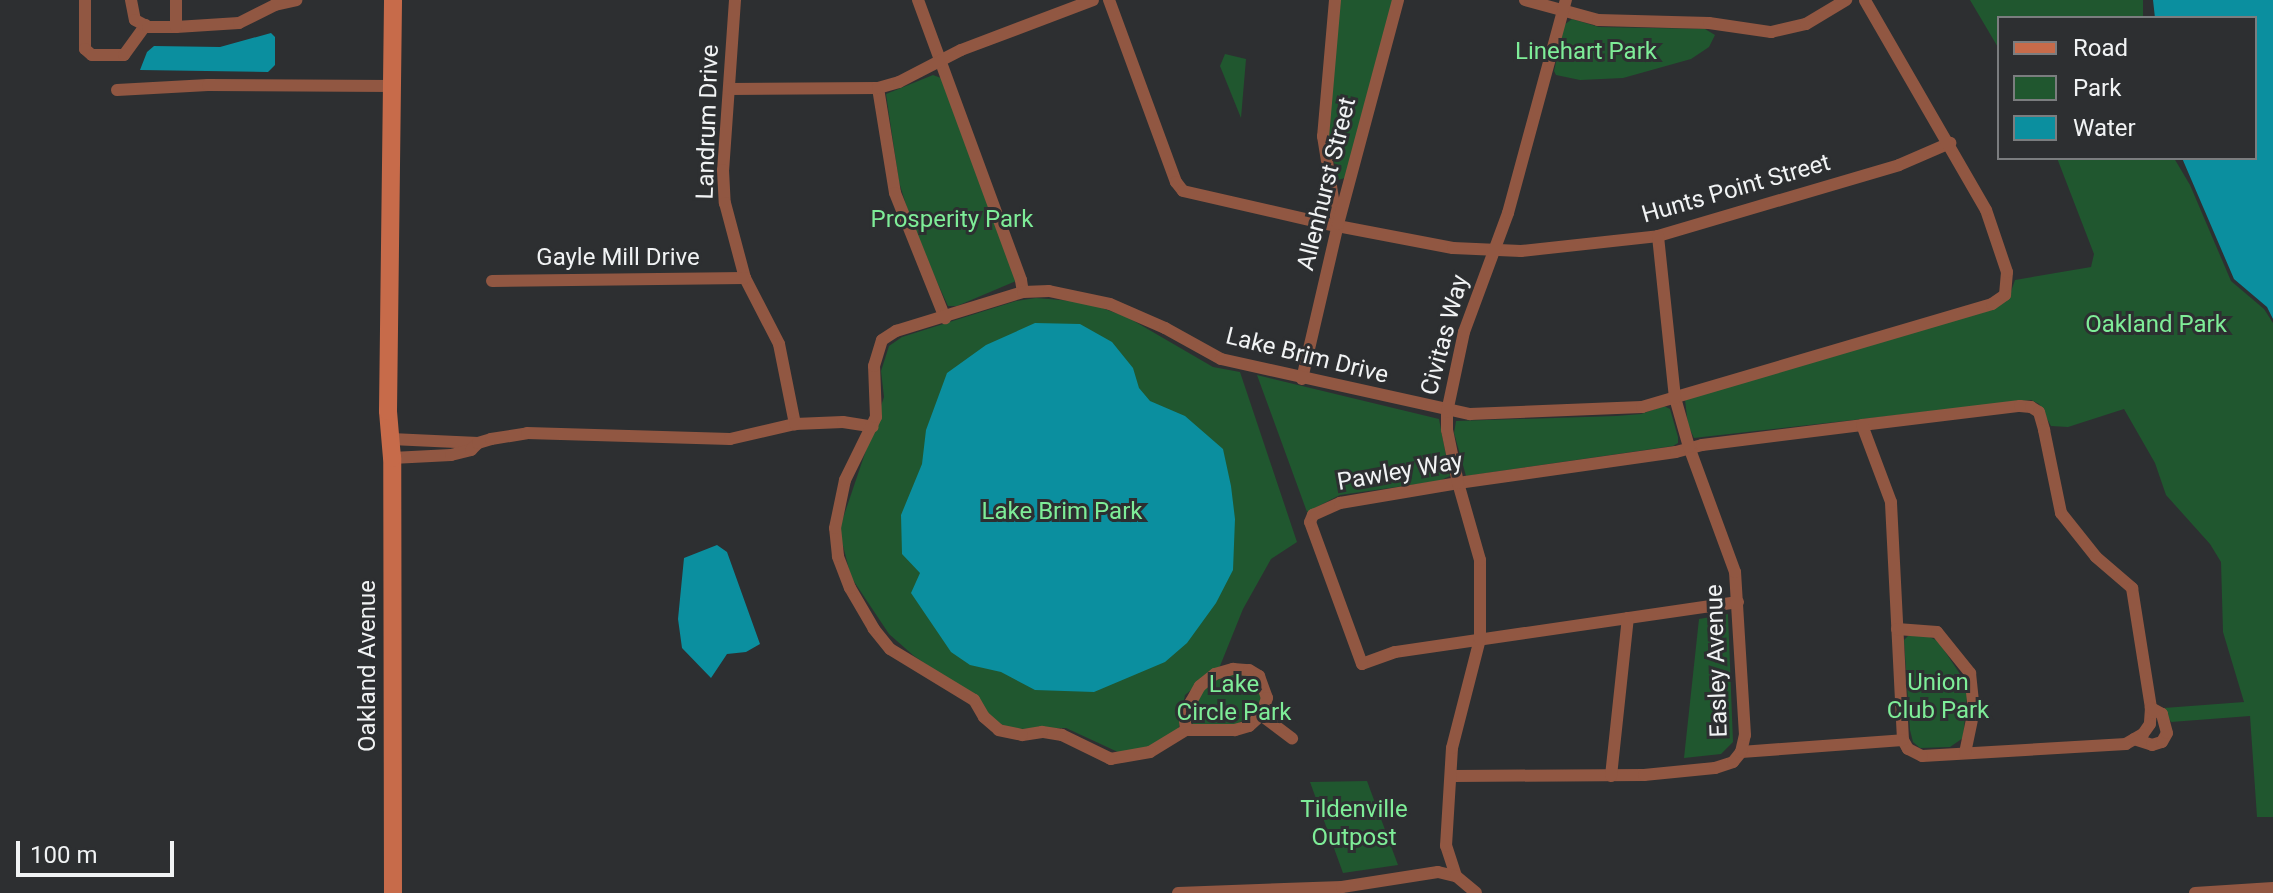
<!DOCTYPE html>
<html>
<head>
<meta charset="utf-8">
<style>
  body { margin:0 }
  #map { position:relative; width:2273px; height:893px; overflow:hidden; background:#2d2f31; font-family:Roboto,sans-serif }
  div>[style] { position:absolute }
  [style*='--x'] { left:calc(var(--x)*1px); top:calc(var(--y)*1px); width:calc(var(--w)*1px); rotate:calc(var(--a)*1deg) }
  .green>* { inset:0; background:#20572f }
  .water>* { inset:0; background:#0b8f9f }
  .street>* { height:12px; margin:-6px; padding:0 6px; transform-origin:6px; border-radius:6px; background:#915742 }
  .secondary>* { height:18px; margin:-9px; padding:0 9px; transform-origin:9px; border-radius:9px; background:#c76b4a }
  span { translate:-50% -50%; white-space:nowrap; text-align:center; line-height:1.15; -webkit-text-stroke:6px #2d2f31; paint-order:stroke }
  .park-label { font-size:24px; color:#7eed98 }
  .street-label { font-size:24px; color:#f1f3f4 }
  .legend { position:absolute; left:1997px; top:16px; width:260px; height:144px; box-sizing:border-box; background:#2d2f31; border:2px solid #7b7d7f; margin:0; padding:10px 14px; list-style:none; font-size:24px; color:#f1f3f4 }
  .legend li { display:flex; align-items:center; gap:16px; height:40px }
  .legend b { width:40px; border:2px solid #7b7d7f }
  .scale { position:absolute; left:16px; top:841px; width:158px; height:36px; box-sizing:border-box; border:4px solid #f1f3f4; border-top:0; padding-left:10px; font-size:24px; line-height:28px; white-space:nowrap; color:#f1f3f4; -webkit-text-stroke:6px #2d2f31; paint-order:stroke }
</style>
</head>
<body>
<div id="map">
  <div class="green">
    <i style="clip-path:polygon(1340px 0,1393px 0,1345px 178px,1338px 180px,1328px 137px)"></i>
    <i style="clip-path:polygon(1970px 0,2143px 0,2143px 18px,1999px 18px,1999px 49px)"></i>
    <i style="clip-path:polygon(1572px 19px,1599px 27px,1705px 29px,1715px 35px,1709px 47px,1691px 59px,1623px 78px,1580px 80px,1556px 75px,1554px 71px,1564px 25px)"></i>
    <i style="clip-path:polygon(1225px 54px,1246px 59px,1241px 118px,1220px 66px)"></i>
    <i style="clip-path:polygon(933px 75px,941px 78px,1016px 281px,957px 306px,948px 306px,915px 234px,899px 182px,886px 94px)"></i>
    <i style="clip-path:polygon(2057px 158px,2174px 158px,2190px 185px,2231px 281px,2264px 309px,2273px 323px,2273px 817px,2257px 817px,2250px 716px,2171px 722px,2164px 708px,2244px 702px,2223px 632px,2221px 562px,2210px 544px,2166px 495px,2155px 463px,2124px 409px,2068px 427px,2051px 426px,2039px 404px,2031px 400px,1694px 438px,1688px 425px,1685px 400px,2008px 300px,2015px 280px,2091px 267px,2094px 254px)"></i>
    <i style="clip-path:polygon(1036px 298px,1085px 302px,1127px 317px,1213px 367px,1240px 372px,1297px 542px,1271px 559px,1243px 609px,1220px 666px,1185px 695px,1178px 731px,1153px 746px,1120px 753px,1066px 728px,1011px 729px,988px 718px,976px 698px,914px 656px,889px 634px,851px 577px,839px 530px,884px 397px,881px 371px,889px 346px,902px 337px,1016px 301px)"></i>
    <i style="clip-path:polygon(1257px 375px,1439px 419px,1450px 476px,1439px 481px,1340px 495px,1307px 512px)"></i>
    <i style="clip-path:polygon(1664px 406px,1670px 409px,1678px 437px,1678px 443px,1673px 446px,1466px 476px,1454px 433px,1456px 421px,1616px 416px,1641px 414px)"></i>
    <i style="clip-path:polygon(1728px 614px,1733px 742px,1721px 754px,1684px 758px,1699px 619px)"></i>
    <i style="clip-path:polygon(1925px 635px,1938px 641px,1968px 686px,1963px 738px,1950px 747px,1920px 748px,1913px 742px,1910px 730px,1904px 640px,1908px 636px)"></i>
    <i style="clip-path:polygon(1229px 675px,1245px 675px,1256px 681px,1262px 696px,1256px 712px,1237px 724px,1193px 724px,1190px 720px,1200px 693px,1216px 680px)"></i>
    <i style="clip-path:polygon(1367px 781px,1398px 865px,1343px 873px,1310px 782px)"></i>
  </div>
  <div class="water">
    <i style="clip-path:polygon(2153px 0,2273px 0,2273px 319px,2267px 307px,2234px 279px,2182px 158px,2255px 158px,2255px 18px,2155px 18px)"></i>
    <i style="clip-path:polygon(271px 33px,275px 37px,275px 65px,268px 72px,140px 70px,147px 52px,154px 46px,220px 47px)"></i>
    <i style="clip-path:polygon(1035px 323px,1080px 324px,1112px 342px,1133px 368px,1139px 388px,1150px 401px,1185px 416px,1223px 449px,1231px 486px,1235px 519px,1233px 570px,1216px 603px,1187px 643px,1165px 662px,1094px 692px,1035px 690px,1001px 672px,970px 665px,951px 652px,911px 593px,920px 573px,902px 554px,901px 515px,922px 464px,926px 430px,947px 373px,986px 345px)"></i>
    <i style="clip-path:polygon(717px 545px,727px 552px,760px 644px,746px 652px,727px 654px,711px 678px,682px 648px,678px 619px,684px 558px)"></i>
  </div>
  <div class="street">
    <i style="--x:85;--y:0;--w:49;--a:90"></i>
    <i style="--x:85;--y:49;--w:9;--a:41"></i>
    <i style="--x:92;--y:55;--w:32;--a:0"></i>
    <i style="--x:124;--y:55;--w:37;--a:-54"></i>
    <i style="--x:131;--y:0;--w:20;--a:79"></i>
    <i style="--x:135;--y:20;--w:15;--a:28"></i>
    <i style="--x:148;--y:27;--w:28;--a:0"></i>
    <i style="--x:176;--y:27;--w:63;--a:-3.6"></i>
    <i style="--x:239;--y:23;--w:40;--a:-26.6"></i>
    <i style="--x:275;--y:5;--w:22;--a:-13"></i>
    <i style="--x:176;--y:0;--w:27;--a:90"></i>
    <i style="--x:735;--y:0;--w:170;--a:94"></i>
    <i style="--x:723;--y:170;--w:33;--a:87"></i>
    <i style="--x:725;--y:203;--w:78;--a:75.1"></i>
    <i style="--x:745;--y:278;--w:74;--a:62.7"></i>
    <i style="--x:779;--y:344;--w:82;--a:78.7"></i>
    <i style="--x:918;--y:0;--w:298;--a:69.8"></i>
    <i style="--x:1021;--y:280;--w:12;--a:81"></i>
    <i style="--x:1109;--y:0;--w:194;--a:69.8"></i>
    <i style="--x:1176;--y:182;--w:11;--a:52"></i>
    <i style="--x:1183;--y:191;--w:148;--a:12.9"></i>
    <i style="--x:1327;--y:224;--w:128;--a:10.8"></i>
    <i style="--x:1453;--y:248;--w:68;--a:2.5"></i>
    <i style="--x:1521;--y:251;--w:138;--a:-6.2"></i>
    <i style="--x:1658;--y:236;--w:251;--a:-16.4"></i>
    <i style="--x:1899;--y:165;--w:56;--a:-23.3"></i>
    <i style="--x:1335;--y:0;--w:137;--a:95"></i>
    <i style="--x:1323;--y:136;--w:88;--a:80.9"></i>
    <i style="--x:1525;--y:0;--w:76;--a:15.3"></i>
    <i style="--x:1598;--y:20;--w:111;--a:1.5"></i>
    <i style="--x:1709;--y:23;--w:63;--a:8.3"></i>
    <i style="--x:1771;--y:32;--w:36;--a:-13"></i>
    <i style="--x:1806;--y:24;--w:47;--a:-31"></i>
    <i style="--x:878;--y:88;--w:106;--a:80.8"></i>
    <i style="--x:895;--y:193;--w:135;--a:68.2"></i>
    <i style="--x:729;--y:89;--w:149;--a:-0.4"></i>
    <i style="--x:878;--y:88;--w:22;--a:-16"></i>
    <i style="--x:899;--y:82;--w:70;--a:-27.3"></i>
    <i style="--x:961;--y:50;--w:141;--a:-20.7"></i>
    <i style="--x:117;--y:90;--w:91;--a:-3.1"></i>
    <i style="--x:208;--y:85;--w:185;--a:0.3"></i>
    <i style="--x:492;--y:281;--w:253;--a:-0.7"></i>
    <i style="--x:1302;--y:379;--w:159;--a:-76.9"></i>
    <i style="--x:1338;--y:224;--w:232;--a:-75"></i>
    <i style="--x:391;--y:439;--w:87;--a:2.6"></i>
    <i style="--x:392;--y:458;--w:59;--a:-2.9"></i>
    <i style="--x:451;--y:455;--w:21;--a:-14"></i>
    <i style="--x:471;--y:450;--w:10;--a:-45"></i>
    <i style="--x:478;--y:443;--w:14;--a:-17"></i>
    <i style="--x:491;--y:439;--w:36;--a:-9"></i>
    <i style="--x:527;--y:433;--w:203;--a:1.7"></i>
    <i style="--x:730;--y:439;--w:67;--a:-13"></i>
    <i style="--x:795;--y:424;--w:48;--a:-2.4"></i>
    <i style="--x:843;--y:422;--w:30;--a:9"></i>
    <i style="--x:1738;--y:602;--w:347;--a:171.7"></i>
    <i style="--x:1395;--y:652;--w:35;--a:160"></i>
    <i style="--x:1362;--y:664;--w:151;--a:-110.1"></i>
    <i style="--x:1310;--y:522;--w:8;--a:-67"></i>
    <i style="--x:1313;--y:515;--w:30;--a:-24"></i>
    <i style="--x:1340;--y:503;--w:120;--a:-9.6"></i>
    <i style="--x:1458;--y:483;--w:220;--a:-8.1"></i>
    <i style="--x:1676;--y:452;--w:27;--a:-15"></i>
    <i style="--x:1702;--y:445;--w:161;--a:-7.1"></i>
    <i style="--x:1862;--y:425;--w:159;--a:-6.9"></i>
    <i style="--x:2020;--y:406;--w:11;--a:5"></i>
    <i style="--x:2031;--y:407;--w:9;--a:32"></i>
    <i style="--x:2039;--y:412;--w:19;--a:74"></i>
    <i style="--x:2044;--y:430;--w:85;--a:78.4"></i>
    <i style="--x:2061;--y:513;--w:56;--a:51.5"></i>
    <i style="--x:2096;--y:557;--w:48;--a:40.7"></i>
    <i style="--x:2132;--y:588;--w:121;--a:81"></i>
    <i style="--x:2151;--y:708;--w:16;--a:94"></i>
    <i style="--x:2150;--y:724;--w:12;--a:125"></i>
    <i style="--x:2143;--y:734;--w:20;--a:150"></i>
    <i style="--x:2126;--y:744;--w:204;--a:176.6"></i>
    <i style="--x:1922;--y:756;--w:16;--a:-153"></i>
    <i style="--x:1908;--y:749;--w:10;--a:-119"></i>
    <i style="--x:1903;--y:740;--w:238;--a:-92.9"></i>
    <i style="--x:1891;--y:502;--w:82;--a:-110.6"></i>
    <i style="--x:1897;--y:629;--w:40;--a:4.3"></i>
    <i style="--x:1937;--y:632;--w:53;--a:51.2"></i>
    <i style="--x:1970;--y:673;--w:37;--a:84"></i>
    <i style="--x:1974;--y:710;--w:44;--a:101.8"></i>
    <i style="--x:1261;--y:715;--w:39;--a:37"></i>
    <i style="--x:1186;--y:730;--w:10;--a:-96"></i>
    <i style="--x:1185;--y:720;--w:19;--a:-72"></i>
    <i style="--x:1191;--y:702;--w:18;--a:-61"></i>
    <i style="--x:1200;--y:686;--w:19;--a:-39"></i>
    <i style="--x:1215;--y:674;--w:19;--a:-16"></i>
    <i style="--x:1233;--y:669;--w:16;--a:4"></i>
    <i style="--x:1249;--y:670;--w:12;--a:31"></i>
    <i style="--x:1259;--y:676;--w:23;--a:70"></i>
    <i style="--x:1267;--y:698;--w:18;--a:109"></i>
    <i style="--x:1261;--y:715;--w:16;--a:137"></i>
    <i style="--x:1249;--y:726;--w:15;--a:164"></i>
    <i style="--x:1235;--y:730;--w:49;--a:180"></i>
    <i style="--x:1186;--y:730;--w:42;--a:148.6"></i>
    <i style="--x:1150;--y:752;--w:40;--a:170"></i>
    <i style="--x:1111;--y:759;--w:55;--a:-153.9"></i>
    <i style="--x:1062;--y:735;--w:20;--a:-171"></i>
    <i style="--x:1042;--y:732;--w:20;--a:171"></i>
    <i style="--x:1022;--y:735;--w:24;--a:-168"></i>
    <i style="--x:999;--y:730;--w:20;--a:-139"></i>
    <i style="--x:984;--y:717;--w:20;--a:-120"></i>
    <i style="--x:974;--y:700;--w:98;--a:-148.7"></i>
    <i style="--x:890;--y:649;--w:26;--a:-129"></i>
    <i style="--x:874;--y:629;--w:48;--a:-120.3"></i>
    <i style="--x:850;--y:588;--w:34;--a:-111"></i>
    <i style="--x:838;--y:556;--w:28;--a:-96"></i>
    <i style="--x:835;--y:528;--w:49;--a:-78.2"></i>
    <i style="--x:845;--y:480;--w:70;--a:-63.8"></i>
    <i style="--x:876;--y:417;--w:51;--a:-92.2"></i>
    <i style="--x:874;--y:366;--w:27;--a:-73"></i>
    <i style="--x:882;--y:340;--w:17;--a:-33"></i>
    <i style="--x:896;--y:331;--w:133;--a:-17.1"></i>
    <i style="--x:1023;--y:292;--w:26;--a:-2"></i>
    <i style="--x:1049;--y:291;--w:62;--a:12"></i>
    <i style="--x:1110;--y:304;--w:60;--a:23.6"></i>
    <i style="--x:1165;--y:328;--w:64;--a:29"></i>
    <i style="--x:1221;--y:359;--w:255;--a:12.5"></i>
    <i style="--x:1470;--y:414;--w:172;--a:-2.3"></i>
    <i style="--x:1642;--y:407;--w:365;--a:-16.4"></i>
    <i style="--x:1992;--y:304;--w:16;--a:-35"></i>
    <i style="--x:2005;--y:295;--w:23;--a:-85"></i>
    <i style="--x:2007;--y:272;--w:65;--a:-108.7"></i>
    <i style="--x:1986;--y:210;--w:242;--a:-120"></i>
    <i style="--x:2134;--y:739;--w:19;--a:18"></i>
    <i style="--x:2152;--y:745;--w:10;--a:-17"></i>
    <i style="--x:2162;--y:742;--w:10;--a:-61"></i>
    <i style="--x:2167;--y:733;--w:20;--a:-105"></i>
    <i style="--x:2162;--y:714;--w:13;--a:-151"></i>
    <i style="--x:1741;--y:752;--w:162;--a:-4.2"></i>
    <i style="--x:1453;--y:776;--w:191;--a:-0.3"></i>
    <i style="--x:1644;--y:775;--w:71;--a:-5.6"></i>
    <i style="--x:1715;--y:768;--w:19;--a:-18"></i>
    <i style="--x:1733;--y:762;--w:13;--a:-51"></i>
    <i style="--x:1741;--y:752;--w:17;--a:-77"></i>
    <i style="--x:1745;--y:735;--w:163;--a:-93.5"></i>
    <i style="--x:1735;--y:572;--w:133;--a:-110.2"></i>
    <i style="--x:1689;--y:447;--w:51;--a:-105.9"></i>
    <i style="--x:1675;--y:398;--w:163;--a:-96"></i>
    <i style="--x:1611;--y:776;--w:159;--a:-83.9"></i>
    <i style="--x:1456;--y:876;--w:32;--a:-108"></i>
    <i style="--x:1446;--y:846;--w:98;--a:-86.5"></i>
    <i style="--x:1452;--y:748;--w:113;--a:-75.6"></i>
    <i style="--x:1480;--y:639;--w:79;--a:-90"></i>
    <i style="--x:1480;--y:560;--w:80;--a:-105.9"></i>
    <i style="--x:1458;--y:483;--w:54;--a:-101.7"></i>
    <i style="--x:1447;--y:430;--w:18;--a:-90"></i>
    <i style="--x:1447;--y:412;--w:82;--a:-78"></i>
    <i style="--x:1464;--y:332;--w:127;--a:-69.7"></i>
    <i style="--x:1508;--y:213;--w:221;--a:-74.8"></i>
    <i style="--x:1178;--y:893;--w:164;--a:-2.1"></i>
    <i style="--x:1342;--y:887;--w:97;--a:-8.9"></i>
    <i style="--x:1438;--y:872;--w:18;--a:13"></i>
    <i style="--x:1456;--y:876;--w:26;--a:40"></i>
    <i style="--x:2195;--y:893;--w:78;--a:-3.7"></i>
  </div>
  <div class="secondary">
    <i style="--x:393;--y:893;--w:435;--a:-90.1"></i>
    <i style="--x:392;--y:458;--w:47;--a:-94.9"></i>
    <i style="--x:388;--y:411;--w:411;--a:-89.3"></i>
  </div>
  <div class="park-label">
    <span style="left:1586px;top:52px">Linehart Park</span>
    <span style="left:952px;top:220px">Prosperity Park</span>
    <span style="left:2156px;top:325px">Oakland Park</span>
    <span style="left:1062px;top:512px">Lake Brim Park</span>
    <span style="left:1938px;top:697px">Union<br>Club Park</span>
    <span style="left:1234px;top:699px">Lake<br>Circle Park</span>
    <span style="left:1354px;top:824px">Tildenville<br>Outpost</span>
  </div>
  <div class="street-label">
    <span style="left:708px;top:122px;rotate:-88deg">Landrum Drive</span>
    <span style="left:1327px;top:184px;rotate:-76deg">Allenhurst Street</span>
    <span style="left:1736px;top:189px;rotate:-16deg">Hunts Point Street</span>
    <span style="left:618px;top:258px">Gayle Mill Drive</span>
    <span style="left:1445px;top:335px;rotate:-75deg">Civitas Way</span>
    <span style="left:1307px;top:356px;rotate:14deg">Lake Brim Drive</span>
    <span style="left:1400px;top:472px;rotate:-10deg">Pawley Way</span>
    <span style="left:1717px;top:661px;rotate:-92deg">Easley Avenue</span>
    <span style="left:368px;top:666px;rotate:-90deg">Oakland Avenue</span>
  </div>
  <ul class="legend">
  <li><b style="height:10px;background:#c76b4a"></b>Road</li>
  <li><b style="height:22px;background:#20572f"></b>Park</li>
  <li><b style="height:22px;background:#0b8f9f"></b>Water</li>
  </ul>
  <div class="scale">100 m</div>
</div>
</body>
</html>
